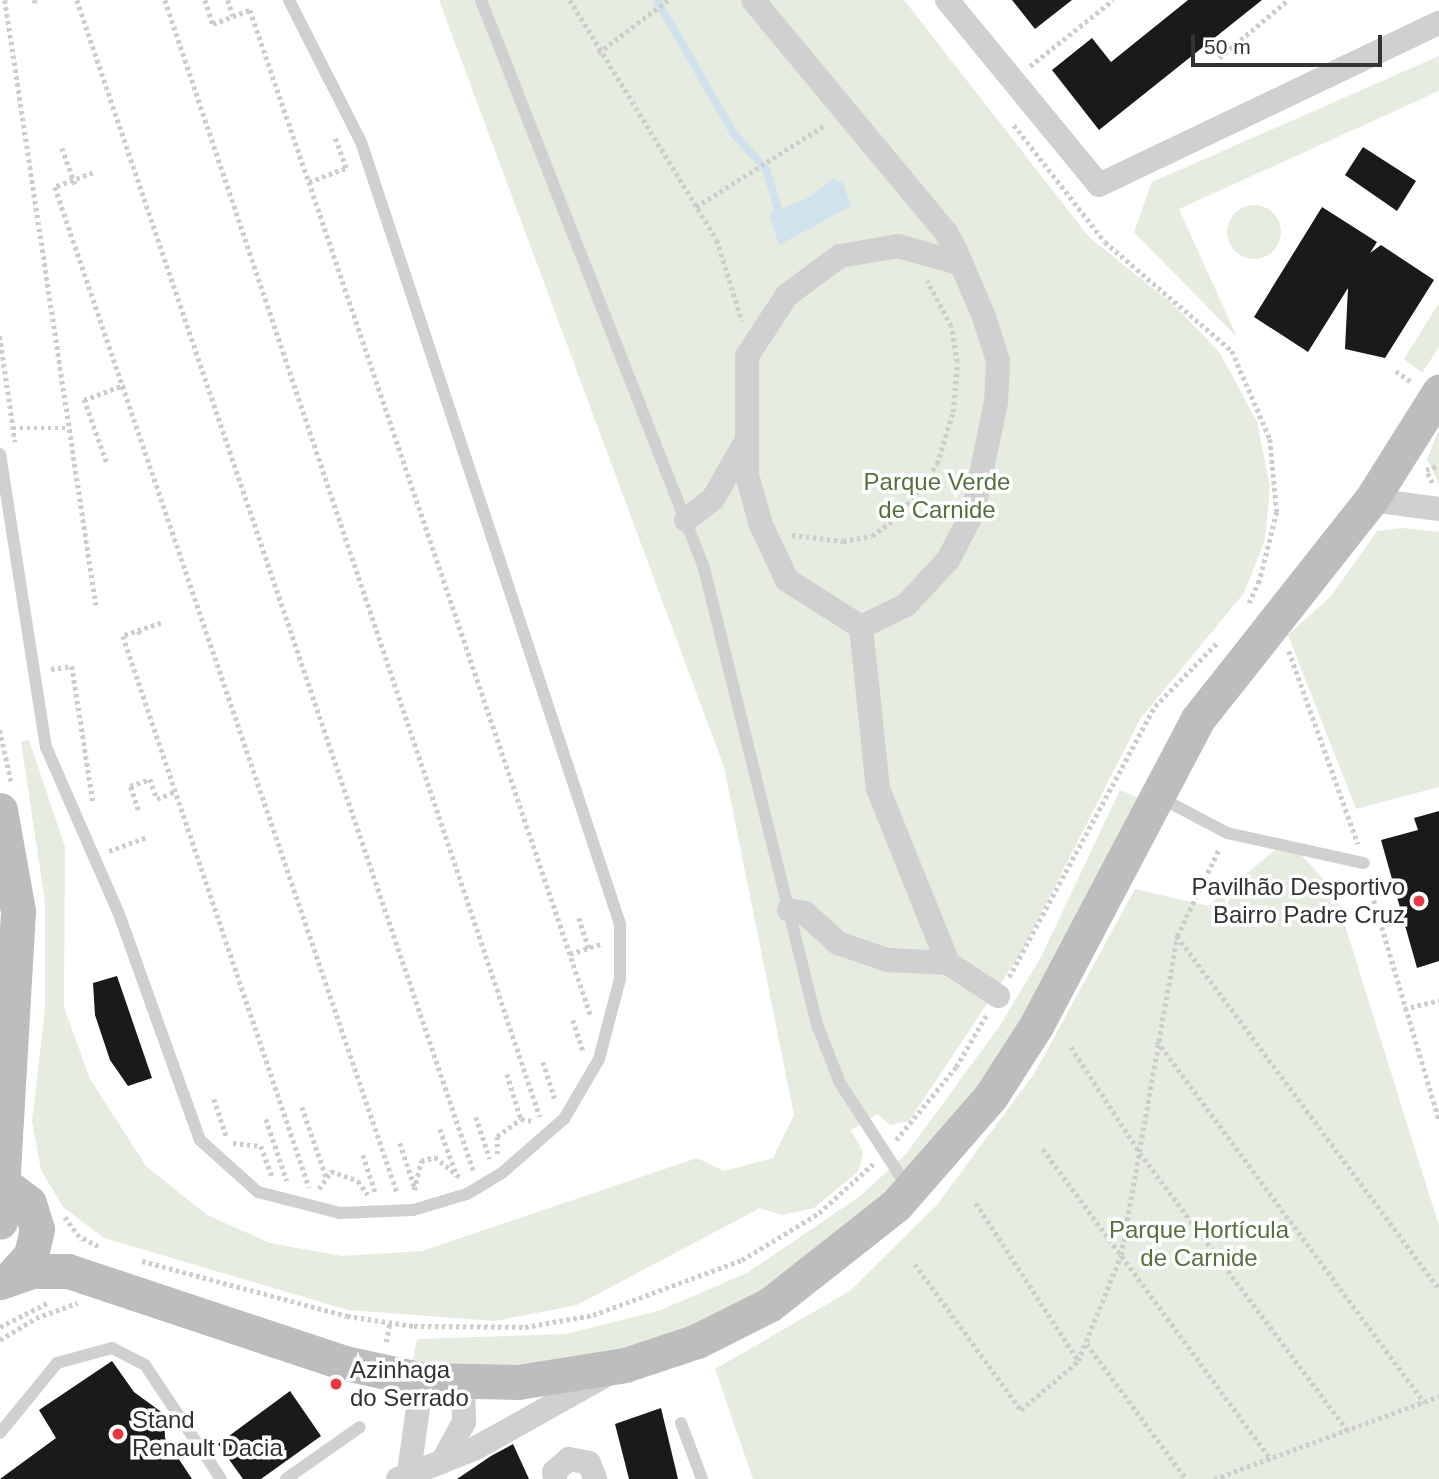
<!DOCTYPE html>
<html>
<head>
<meta charset="utf-8">
<style>
  body { margin:0 }
  #map { position:relative; width:1439px; height:1479px; overflow:hidden; background:#fff; font-family:Helvetica,sans-serif }
  div>[style] { position:absolute }
  [style*='--x'] { left:calc(var(--x)*1px); top:calc(var(--y)*1px); width:calc(var(--w)*1px); rotate:calc(var(--a)*1deg) }
  .green>* { inset:0; background:#e6ecdf }
  .round { border-radius:50% }
  .water>* { inset:0; background:#cfe2ee }
  .stream>* { height:8px; margin:-4px; padding:0 4px; transform-origin:4px; border-radius:4px; background:#cfe2ee }
  .building>* { inset:0; background:#1a1a1a }
  .path>* { height:4.5px; margin-top:-2.25px; transform-origin:0; background:repeating-linear-gradient(90deg,#cdcdcd 0 3.5px,transparent 0 7px) }
  .lane>* { height:12px; margin:-6px; padding:0 6px; transform-origin:6px; border-radius:6px; background:#d0d0d0 }
  .street>* { height:24px; margin:-12px; padding:0 12px; transform-origin:12px; border-radius:12px; background:#d0d0d0 }
  .secondary>* { height:35px; margin:-17.5px; padding:0 17.5px; transform-origin:17.5px; border-radius:17.5px; background:#bdbdbd }
  .dots>* { width:19px; height:19px; translate:-50% -50%; box-sizing:border-box; border:4px solid #fff; border-radius:50% }
  span { translate:-50% -50%; white-space:nowrap; text-align:center; line-height:1.15; -webkit-text-stroke:7px #fff; paint-order:stroke }
  .park-label { font-size:24px; color:#56703f }
  .poi-label { font-size:24px; color:#333 }
  .right { translate:-100% -50%; text-align:right }
  .left { translate:0 -50%; text-align:left }
  .scale { position:absolute; left:1191px; top:35px; width:191px; height:32px; box-sizing:border-box; border:4px solid #333; border-top:0; padding-left:9px; font-size:21px; line-height:24px; white-space:nowrap; color:#333; -webkit-text-stroke:5px #fff; paint-order:stroke }
</style>
</head>
<body>
<div id="map">
  <div class="green">
    <i style="clip-path:polygon(439px 0,904px 0,1089px 237px,1176px 307px,1220px 353px,1257px 422px,1270px 486px,1265px 540px,1244px 593px,1140px 719px,1021px 953px,909px 1121px,890px 1125px,877px 1114px,851px 1130px,863px 1152px,859px 1171px,814px 1208px,782px 1215px,760px 1208px,577px 1305px,495px 1321px,348px 1310px,104px 1238px,63px 1207px,41px 1170px,32px 1121px,45px 1008px,45px 902px,21px 742px,29px 740px,65px 847px,64px 1007px,90px 1079px,146px 1166px,207px 1215px,270px 1243px,342px 1256px,422px 1251px,697px 1158px,724px 1171px,773px 1158px,794px 1115px,724px 767px)"></i>
    <i style="clip-path:polygon(1439px 56px,1439px 91px,1179px 209px,1237px 337px,1134px 232px,1152px 182px)"></i>
    <i class="round" style="left:1227px;top:205px;width:54px;height:54px"></i>
    <i style="clip-path:polygon(1439px 303px,1439px 347px,1422px 373px,1404px 359px)"></i>
    <i style="clip-path:polygon(1439px 430px,1439px 484px,1427px 459px)"></i>
    <i style="clip-path:polygon(1402px 528px,1439px 532px,1439px 787px,1356px 809px,1288px 635px,1332px 595px,1377px 531px)"></i>
    <i style="clip-path:polygon(1120px 790px,1138px 798px,1075px 930px,981px 1088px,891px 1194px,754px 1296px,654px 1343px,547px 1366px,412px 1365px,417px 1339px,566px 1334px,658px 1311px,747px 1273px,859px 1197px,906px 1154px,999px 1027px,1041px 957px)"></i>
    <i style="clip-path:polygon(1287px 840px,1334px 890px,1439px 1226px,1439px 1479px,753px 1479px,715px 1369px,850px 1291px,936px 1206px,1034px 1074px,1135px 889px,1208px 906px)"></i>
  </div>
  <div class="water">
    <i style="clip-path:polygon(833px 179px,843px 183px,851px 206px,779px 245px,769px 214px,808px 198px)"></i>
  </div>
  <div class="stream">
    <i style="--x:657;--y:0;--w:155;--a:60.1"></i>
    <i style="--x:734;--y:134;--w:47;--a:47.6"></i>
    <i style="--x:766;--y:169;--w:49;--a:73.4"></i>
  </div>
  <div class="building">
    <i style="clip-path:polygon(1012px 0,1072px 0,1035px 29px)"></i>
    <i style="clip-path:polygon(1188px 0,1262px 0,1099px 130px,1052px 70px,1092px 38px,1111px 62px)"></i>
    <i style="clip-path:polygon(1363px 147px,1416px 181px,1397px 211px,1345px 175px)"></i>
    <i style="clip-path:polygon(1322px 207px,1377px 242px,1370px 253px,1381px 245px,1434px 280px,1385px 358px,1345px 349px,1348px 288px,1308px 352px,1254px 317px)"></i>
    <i style="clip-path:polygon(1439px 811px,1439px 961px,1417px 968px,1381px 840px,1418px 830px,1414px 818px)"></i>
    <i style="clip-path:polygon(117px 976px,152px 1078px,128px 1086px,110px 1060px,95px 1015px,93px 983px)"></i>
    <i style="clip-path:polygon(112px 1361px,134px 1392px,164px 1414px,165px 1438px,192px 1479px,0 1479px,56px 1438px,39px 1410px)"></i>
    <i style="clip-path:polygon(290px 1391px,321px 1436px,261px 1479px,243px 1479px,218px 1444px)"></i>
    <i style="clip-path:polygon(661px 1408px,678px 1479px,629px 1479px,615px 1424px)"></i>
    <i style="clip-path:polygon(513px 1444px,529px 1479px,457px 1479px,491px 1456px)"></i>
  </div>
  <div class="path">
    <i style="--x:5;--y:0;--w:612;--a:81.45"></i>
    <i style="--x:35;--y:0;--w:3;--a:90"></i>
    <i style="--x:77;--y:0;--w:1237;--a:71.29"></i>
    <i style="--x:165;--y:0;--w:1178;--a:71.44"></i>
    <i style="--x:205;--y:0;--w:25;--a:72"></i>
    <i style="--x:213;--y:24;--w:40;--a:-21"></i>
    <i style="--x:250;--y:10;--w:182;--a:71.1"></i>
    <i style="--x:309;--y:182;--w:40;--a:-21"></i>
    <i style="--x:346;--y:168;--w:35;--a:-110"></i>
    <i style="--x:228;--y:0;--w:17;--a:73"></i>
    <i style="--x:570;--y:0;--w:281;--a:58.5"></i>
    <i style="--x:717;--y:240;--w:85;--a:72.8"></i>
    <i style="--x:598;--y:53;--w:88;--a:-37.1"></i>
    <i style="--x:1219;--y:58;--w:90;--a:-40"></i>
    <i style="--x:1030;--y:66;--w:106;--a:-38.5"></i>
    <i style="--x:1014;--y:125;--w:148;--a:52.1"></i>
    <i style="--x:1105;--y:242;--w:167;--a:40.6"></i>
    <i style="--x:1232;--y:351;--w:96;--a:66.6"></i>
    <i style="--x:1270;--y:439;--w:73;--a:84.5"></i>
    <i style="--x:1277;--y:512;--w:73;--a:104.2"></i>
    <i style="--x:62;--y:148;--w:41;--a:70.3"></i>
    <i style="--x:93;--y:173;--w:40;--a:159.8"></i>
    <i style="--x:55;--y:187;--w:1062;--a:71.21"></i>
    <i style="--x:309;--y:182;--w:880;--a:71.32"></i>
    <i style="--x:696;--y:207;--w:153;--a:-32.4"></i>
    <i style="--x:0;--y:336;--w:107;--a:81.9"></i>
    <i style="--x:1396;--y:371;--w:19;--a:35"></i>
    <i style="--x:13;--y:428;--w:56;--a:0"></i>
    <i style="--x:106;--y:462;--w:66;--a:-109.5"></i>
    <i style="--x:84;--y:400;--w:43;--a:-20.6"></i>
    <i style="--x:1432;--y:483;--w:14;--a:-115"></i>
    <i style="--x:1426;--y:470;--w:14;--a:-21"></i>
    <i style="--x:792;--y:535;--w:51;--a:6.7"></i>
    <i style="--x:843;--y:541;--w:29;--a:-10"></i>
    <i style="--x:872;--y:536;--w:34;--a:-37"></i>
    <i style="--x:899;--y:516;--w:64;--a:-53.8"></i>
    <i style="--x:937;--y:464;--w:54;--a:-72.9"></i>
    <i style="--x:953;--y:412;--w:50;--a:-85.4"></i>
    <i style="--x:957;--y:362;--w:36;--a:-99"></i>
    <i style="--x:951;--y:326;--w:51;--a:-118.1"></i>
    <i style="--x:1249;--y:603;--w:24;--a:-66"></i>
    <i style="--x:161;--y:623;--w:40;--a:161.1"></i>
    <i style="--x:123;--y:636;--w:582;--a:71.35"></i>
    <i style="--x:139;--y:631;--w:7;--a:74"></i>
    <i style="--x:1289;--y:651;--w:205;--a:70.3"></i>
    <i style="--x:51;--y:669;--w:21;--a:-8"></i>
    <i style="--x:72;--y:666;--w:138;--a:81.2"></i>
    <i style="--x:0;--y:730;--w:56;--a:77.7"></i>
    <i style="--x:138;--y:810;--w:25;--a:-108"></i>
    <i style="--x:130;--y:786;--w:21;--a:-19"></i>
    <i style="--x:150;--y:779;--w:21;--a:71"></i>
    <i style="--x:157;--y:799;--w:21;--a:-23"></i>
    <i style="--x:109;--y:851;--w:40;--a:-20.2"></i>
    <i style="--x:1368;--y:880;--w:249;--a:73.5"></i>
    <i style="--x:579;--y:918;--w:32;--a:72"></i>
    <i style="--x:1177;--y:936;--w:440;--a:53.4"></i>
    <i style="--x:570;--y:954;--w:35;--a:-18"></i>
    <i style="--x:1009;--y:977;--w:308;--a:-61.7"></i>
    <i style="--x:1155;--y:706;--w:90;--a:-45.5"></i>
    <i style="--x:1404;--y:1009;--w:36;--a:-14"></i>
    <i style="--x:573;--y:1020;--w:32;--a:72"></i>
    <i style="--x:1157;--y:1041;--w:450;--a:53.5"></i>
    <i style="--x:1071;--y:1047;--w:126;--a:56.9"></i>
    <i style="--x:1140;--y:1153;--w:349;--a:53.2"></i>
    <i style="--x:543;--y:1062;--w:38;--a:72"></i>
    <i style="--x:507;--y:1074;--w:47;--a:72.7"></i>
    <i style="--x:521;--y:1119;--w:11;--a:10"></i>
    <i style="--x:214;--y:1099;--w:41;--a:71.6"></i>
    <i style="--x:302;--y:1107;--w:76;--a:70.9"></i>
    <i style="--x:476;--y:1117;--w:44;--a:71.6"></i>
    <i style="--x:266;--y:1119;--w:65;--a:71.3"></i>
    <i style="--x:440;--y:1129;--w:50;--a:70.1"></i>
    <i style="--x:896;--y:1140;--w:94;--a:-50.6"></i>
    <i style="--x:956;--y:1067;--w:61;--a:-59.7"></i>
    <i style="--x:233;--y:1143;--w:28;--a:6"></i>
    <i style="--x:261;--y:1146;--w:33;--a:70"></i>
    <i style="--x:400;--y:1143;--w:47;--a:71.6"></i>
    <i style="--x:1043;--y:1149;--w:385;--a:53.7"></i>
    <i style="--x:497;--y:1154;--w:18;--a:-90"></i>
    <i style="--x:497;--y:1136;--w:29;--a:-35"></i>
    <i style="--x:363;--y:1155;--w:41;--a:71.6"></i>
    <i style="--x:319;--y:1189;--w:22;--a:-56"></i>
    <i style="--x:331;--y:1171;--w:29;--a:20"></i>
    <i style="--x:358;--y:1181;--w:17;--a:54"></i>
    <i style="--x:414;--y:1190;--w:30;--a:-76"></i>
    <i style="--x:421;--y:1161;--w:15;--a:-16"></i>
    <i style="--x:435;--y:1157;--w:32;--a:39"></i>
    <i style="--x:976;--y:1203;--w:187;--a:57"></i>
    <i style="--x:65;--y:1217;--w:29;--a:54"></i>
    <i style="--x:83;--y:1238;--w:19;--a:28"></i>
    <i style="--x:142;--y:1261;--w:212;--a:15"></i>
    <i style="--x:347;--y:1316;--w:68;--a:8.5"></i>
    <i style="--x:414;--y:1326;--w:111;--a:0.5"></i>
    <i style="--x:525;--y:1327;--w:69;--a:-10"></i>
    <i style="--x:593;--y:1315;--w:159;--a:-20.3"></i>
    <i style="--x:742;--y:1260;--w:90;--a:-31.4"></i>
    <i style="--x:819;--y:1213;--w:73;--a:-42.2"></i>
    <i style="--x:915;--y:1264;--w:180;--a:54"></i>
    <i style="--x:1021;--y:1410;--w:75;--a:-40.7"></i>
    <i style="--x:1078;--y:1361;--w:114;--a:-67.9"></i>
    <i style="--x:1121;--y:1255;--w:324;--a:-80"></i>
    <i style="--x:1177;--y:936;--w:97;--a:-64.2"></i>
    <i style="--x:0;--y:1327;--w:55;--a:-27"></i>
    <i style="--x:0;--y:1340;--w:42;--a:-31.4"></i>
    <i style="--x:36;--y:1318;--w:44;--a:-20.1"></i>
    <i style="--x:386;--y:1342;--w:20;--a:-79"></i>
    <i style="--x:1087;--y:1344;--w:167;--a:53.7"></i>
    <i style="--x:1214;--y:1479;--w:240;--a:-20.2"></i>
  </div>
  <div class="lane">
    <i style="--x:481;--y:0;--w:610;--a:68.56"></i>
    <i style="--x:704;--y:568;--w:473;--a:76.1"></i>
    <i style="--x:818;--y:1027;--w:60;--a:68.6"></i>
    <i style="--x:840;--y:1083;--w:123;--a:57"></i>
    <i style="--x:0;--y:454;--w:297;--a:81.1"></i>
    <i style="--x:46;--y:747;--w:182;--a:66.4"></i>
    <i style="--x:119;--y:914;--w:240;--a:70.3"></i>
    <i style="--x:200;--y:1140;--w:78;--a:41.9"></i>
    <i style="--x:258;--y:1192;--w:85;--a:14.4"></i>
    <i style="--x:340;--y:1213;--w:73;--a:-2.4"></i>
    <i style="--x:413;--y:1210;--w:56;--a:-16.5"></i>
    <i style="--x:467;--y:1194;--w:41;--a:-31"></i>
    <i style="--x:502;--y:1173;--w:82;--a:-41.1"></i>
    <i style="--x:564;--y:1119;--w:69;--a:-59.7"></i>
    <i style="--x:599;--y:1059;--w:83;--a:-75.3"></i>
    <i style="--x:620;--y:979;--w:55;--a:-90"></i>
    <i style="--x:620;--y:924;--w:824;--a:-108.32"></i>
    <i style="--x:361;--y:142;--w:159;--a:-116.9"></i>
    <i style="--x:1159;--y:797;--w:77;--a:27.9"></i>
    <i style="--x:1227;--y:833;--w:140;--a:12.4"></i>
    <i style="--x:681;--y:1423;--w:60;--a:69.4"></i>
    <i style="--x:0;--y:1433;--w:90;--a:-50.8"></i>
    <i style="--x:57;--y:1363;--w:57;--a:-15.3"></i>
    <i style="--x:112;--y:1348;--w:37;--a:27"></i>
    <i style="--x:145;--y:1365;--w:137;--a:56.3"></i>
    <i style="--x:286;--y:1479;--w:90;--a:-35.1"></i>
  </div>
  <div class="street">
    <i style="--x:753;--y:0;--w:304;--a:50.3"></i>
    <i style="--x:947;--y:234;--w:17;--a:62"></i>
    <i style="--x:955;--y:249;--w:74;--a:66.9"></i>
    <i style="--x:984;--y:317;--w:46;--a:72.3"></i>
    <i style="--x:998;--y:361;--w:41;--a:92.8"></i>
    <i style="--x:996;--y:402;--w:112;--a:101.8"></i>
    <i style="--x:973;--y:512;--w:54;--a:117.5"></i>
    <i style="--x:948;--y:560;--w:62;--a:133"></i>
    <i style="--x:906;--y:605;--w:50;--a:153.9"></i>
    <i style="--x:861;--y:627;--w:88;--a:-147.6"></i>
    <i style="--x:787;--y:580;--w:61;--a:-115.3"></i>
    <i style="--x:761;--y:525;--w:52;--a:-105.6"></i>
    <i style="--x:747;--y:475;--w:119;--a:-90"></i>
    <i style="--x:747;--y:356;--w:73;--a:-56.7"></i>
    <i style="--x:787;--y:295;--w:66;--a:-36.3"></i>
    <i style="--x:840;--y:256;--w:59;--a:-9.8"></i>
    <i style="--x:898;--y:246;--w:66;--a:15.7"></i>
    <i style="--x:947;--y:0;--w:239;--a:50.6"></i>
    <i style="--x:1099;--y:185;--w:377;--a:-25.5"></i>
    <i style="--x:1371;--y:500;--w:69;--a:7.5"></i>
    <i style="--x:686;--y:520;--w:34;--a:-38"></i>
    <i style="--x:713;--y:499;--w:59;--a:-60.4"></i>
    <i style="--x:789;--y:910;--w:16;--a:11"></i>
    <i style="--x:805;--y:913;--w:45;--a:42.3"></i>
    <i style="--x:838;--y:943;--w:52;--a:19.1"></i>
    <i style="--x:887;--y:960;--w:61;--a:2.8"></i>
    <i style="--x:948;--y:963;--w:188;--a:-111.9"></i>
    <i style="--x:878;--y:789;--w:163;--a:-96"></i>
    <i style="--x:948;--y:963;--w:60;--a:33.4"></i>
    <i style="--x:442;--y:1462;--w:46;--a:-61.2"></i>
    <i style="--x:464;--y:1422;--w:42;--a:-91.4"></i>
    <i style="--x:409;--y:1472;--w:93;--a:-82"></i>
    <i style="--x:398;--y:1479;--w:82;--a:-21.5"></i>
    <i style="--x:474;--y:1449;--w:156;--a:-29.2"></i>
    <i style="--x:555;--y:1479;--w:7;--a:-98"></i>
    <i style="--x:554;--y:1472;--w:20;--a:-41"></i>
    <i style="--x:569;--y:1459;--w:20;--a:11"></i>
    <i style="--x:589;--y:1463;--w:17;--a:69"></i>
  </div>
  <div class="secondary">
    <i style="--x:0;--y:810;--w:103;--a:79.9"></i>
    <i style="--x:18;--y:911;--w:311;--a:93.3"></i>
    <i style="--x:0;--y:1181;--w:36;--a:37"></i>
    <i style="--x:29;--y:1203;--w:27;--a:73"></i>
    <i style="--x:37;--y:1229;--w:27;--a:103"></i>
    <i style="--x:31;--y:1255;--w:28;--a:132"></i>
    <i style="--x:0;--y:1282;--w:34;--a:-19"></i>
    <i style="--x:32;--y:1271;--w:36;--a:0"></i>
    <i style="--x:68;--y:1271;--w:292;--a:18.4"></i>
    <i style="--x:345;--y:1363;--w:79;--a:12.4"></i>
    <i style="--x:422;--y:1380;--w:96;--a:1.2"></i>
    <i style="--x:518;--y:1382;--w:108;--a:-9"></i>
    <i style="--x:625;--y:1365;--w:76;--a:-18.4"></i>
    <i style="--x:697;--y:1341;--w:80;--a:-26.6"></i>
    <i style="--x:769;--y:1305;--w:162;--a:-38.2"></i>
    <i style="--x:896;--y:1205;--w:145;--a:-48.9"></i>
    <i style="--x:991;--y:1096;--w:83;--a:-57.3"></i>
    <i style="--x:1036;--y:1026;--w:346;--a:-62.2"></i>
    <i style="--x:1197;--y:720;--w:280;--a:-51.7"></i>
    <i style="--x:1371;--y:500;--w:128;--a:-57.8"></i>
  </div>
  <div class="dots">
    <i style="left:1419px;top:901px;background:#e63946"></i>
    <i style="left:336px;top:1384px;background:#e63946"></i>
    <i style="left:118px;top:1434px;background:#e63946"></i>
  </div>
  <div class="park-label">
    <span style="left:937px;top:496px">Parque Verde<br>de Carnide</span>
    <span style="left:1199px;top:1244px">Parque Hortícula<br>de Carnide</span>
  </div>
  <div class="poi-label">
    <span class="right" style="left:1405px;top:901px">Pavilhão Desportivo<br>Bairro Padre Cruz</span>
    <span class="left" style="left:350px;top:1384px">Azinhaga<br>do Serrado</span>
    <span class="left" style="left:132px;top:1434px">Stand<br>Renault Dacia</span>
  </div>
  <div class="scale">50 m</div>
</div>
</body>
</html>
